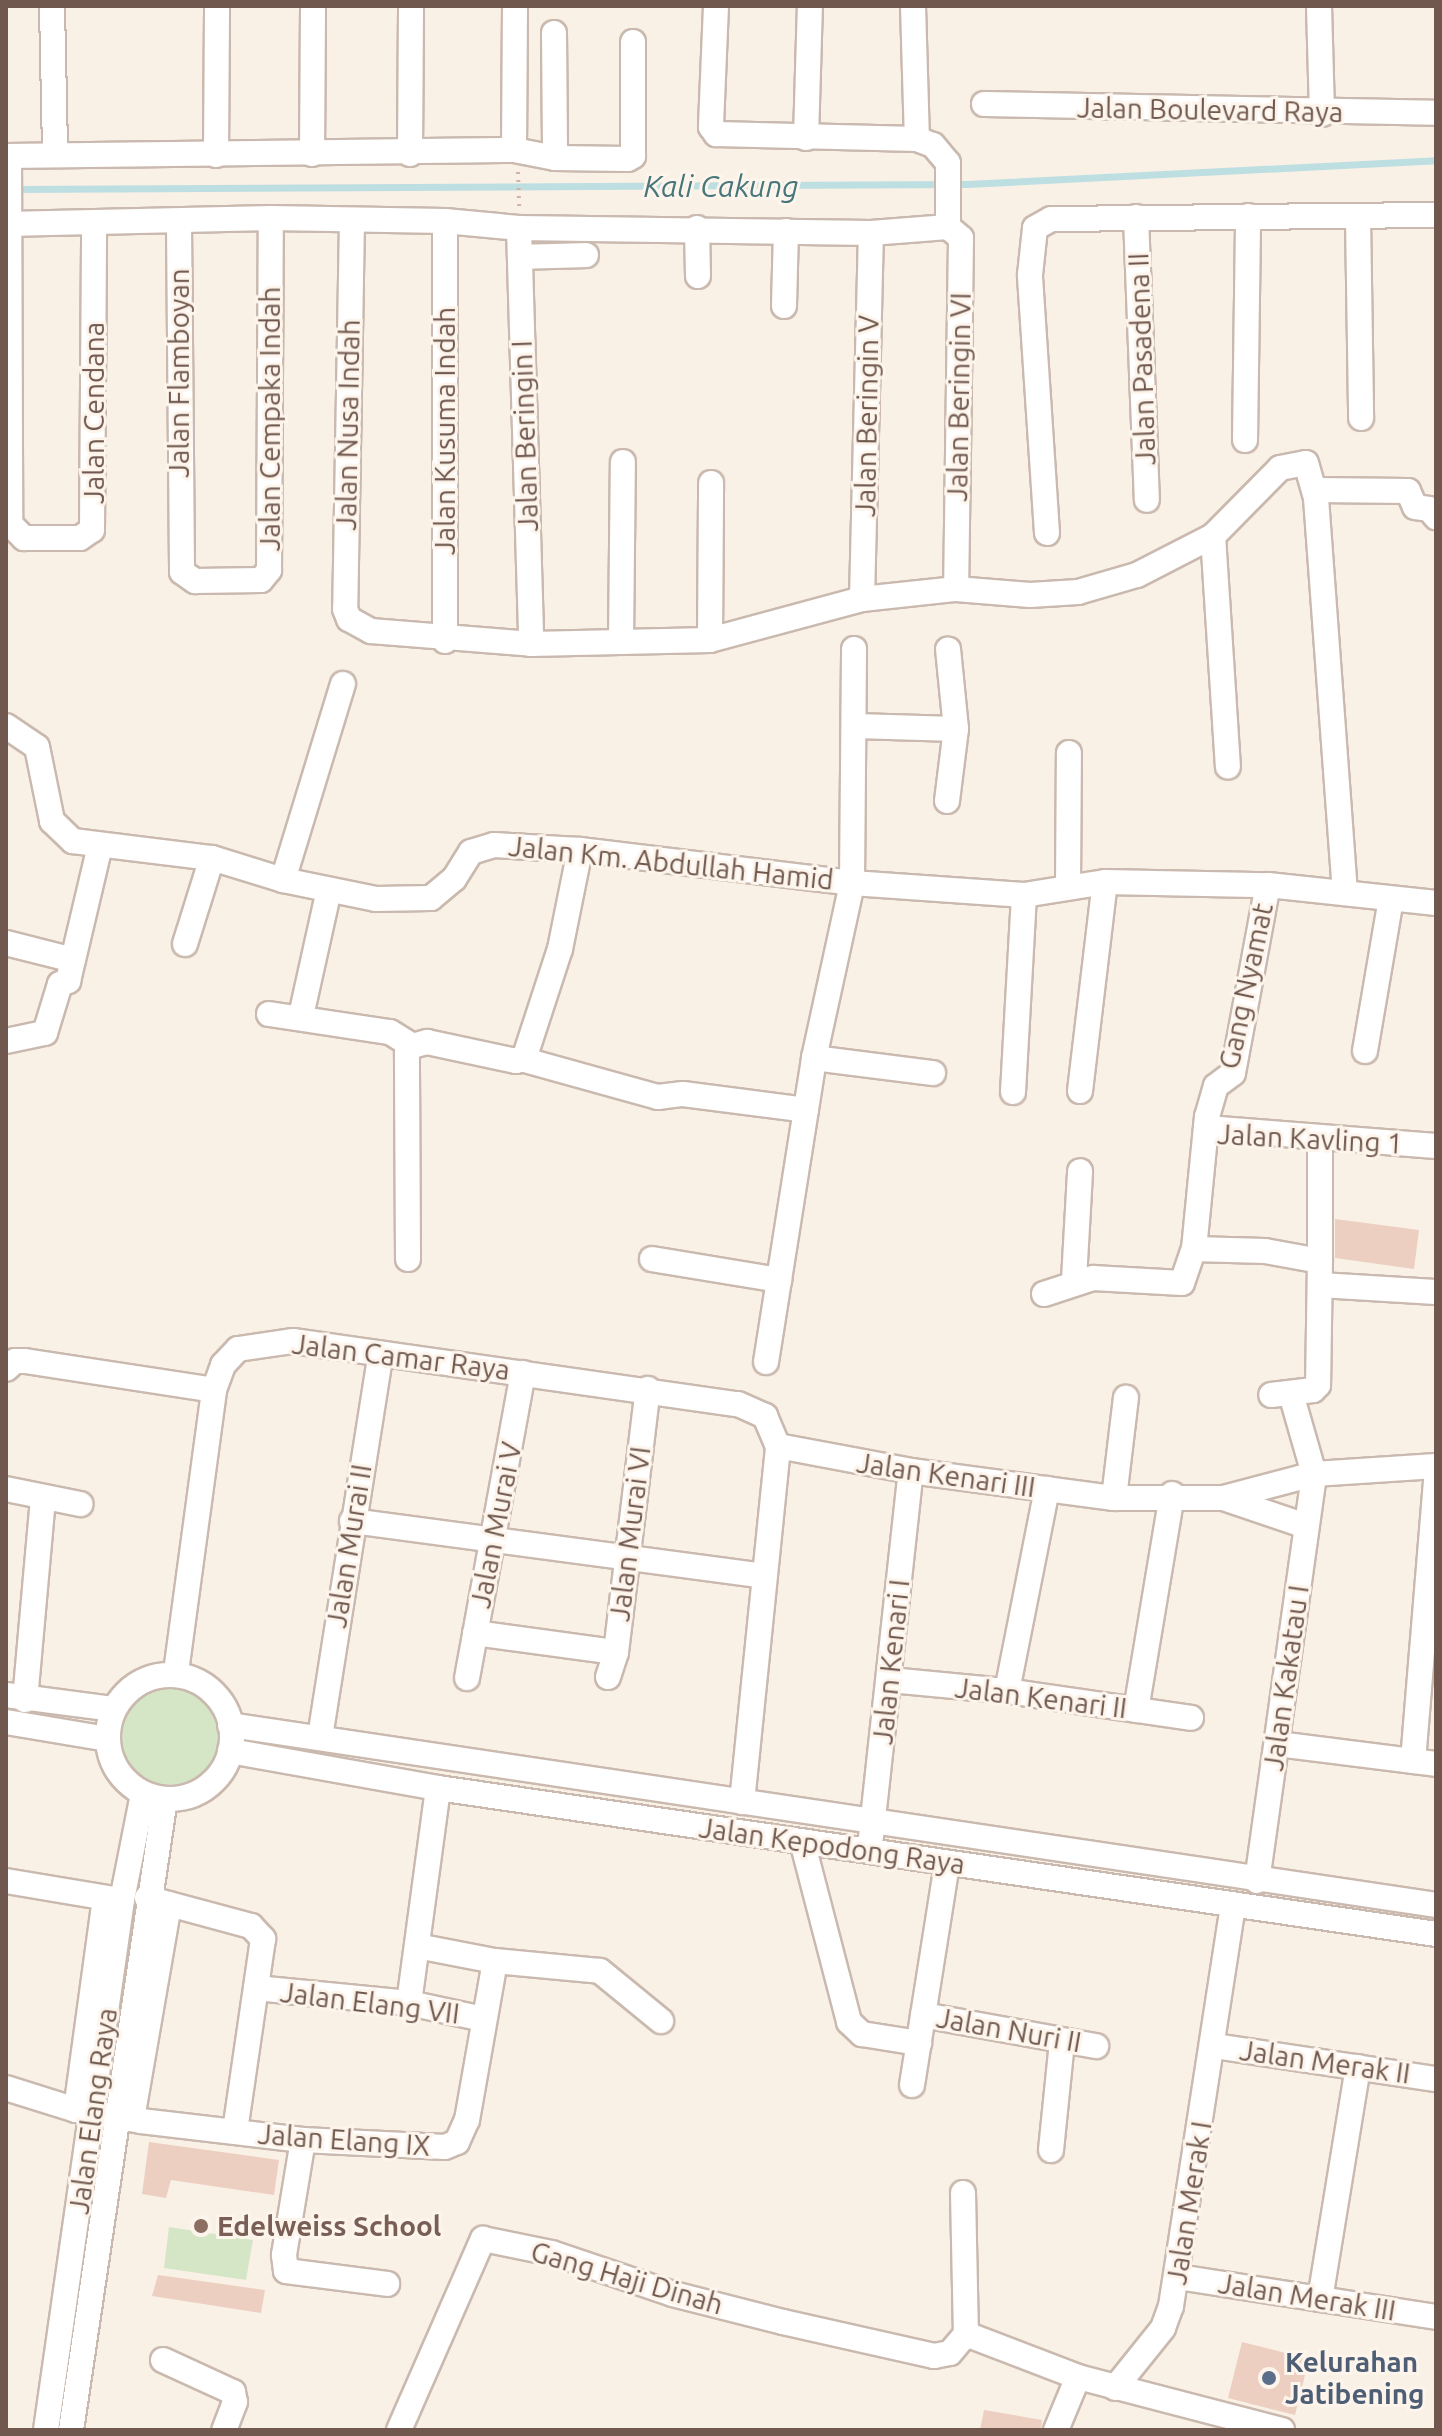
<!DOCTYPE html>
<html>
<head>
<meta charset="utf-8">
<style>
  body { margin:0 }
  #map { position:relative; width:1442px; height:2436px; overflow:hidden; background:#faf1e6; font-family:Ubuntu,sans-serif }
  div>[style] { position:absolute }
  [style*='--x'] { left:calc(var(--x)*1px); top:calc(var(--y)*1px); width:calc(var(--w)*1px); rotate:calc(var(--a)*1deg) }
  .green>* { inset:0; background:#d5e6c6 }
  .round { border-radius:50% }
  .stream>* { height:7px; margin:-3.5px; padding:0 3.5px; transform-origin:3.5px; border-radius:3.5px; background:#bddfe1 }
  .building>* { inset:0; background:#eccfc1 }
  .path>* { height:4px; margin-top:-2px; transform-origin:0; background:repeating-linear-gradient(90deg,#d1b3a4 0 2px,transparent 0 8px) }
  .roads { filter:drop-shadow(2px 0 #cab9ae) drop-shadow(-2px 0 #cab9ae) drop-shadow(0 2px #cab9ae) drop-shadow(0 -2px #cab9ae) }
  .minor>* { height:24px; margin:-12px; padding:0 12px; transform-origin:12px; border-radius:12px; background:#fff }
  .minor>.ring { margin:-12px; padding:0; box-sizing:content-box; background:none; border:24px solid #fff; border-radius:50% }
  .dots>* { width:22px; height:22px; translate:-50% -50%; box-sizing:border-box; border:4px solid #fdf5ec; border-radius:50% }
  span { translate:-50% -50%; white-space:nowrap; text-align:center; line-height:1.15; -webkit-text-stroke:6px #fdf5ec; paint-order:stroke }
  .street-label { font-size:28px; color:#70584e }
  .education-label { font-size:28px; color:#785e54; font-weight:700 }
  .left { translate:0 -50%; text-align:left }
  .service-label { font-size:28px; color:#4e5e75; font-weight:700 }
  .water-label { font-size:30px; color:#47767b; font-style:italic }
  .frame { position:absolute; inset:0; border:8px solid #70584e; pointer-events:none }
</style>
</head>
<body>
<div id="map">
  <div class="green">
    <i class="round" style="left:118px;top:1686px;width:102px;height:102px"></i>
    <i style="clip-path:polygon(169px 2227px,253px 2240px,246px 2280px,164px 2268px)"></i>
  </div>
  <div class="stream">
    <i style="--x:15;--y:189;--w:952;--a:-0.3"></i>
    <i style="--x:967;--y:184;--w:470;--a:-2.9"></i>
  </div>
  <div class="building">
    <i style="clip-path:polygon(1335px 1219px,1419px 1230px,1414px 1269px,1335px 1258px)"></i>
    <i style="clip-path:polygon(149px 2142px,279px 2160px,274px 2195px,171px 2180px,166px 2198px,142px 2194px)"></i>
    <i style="clip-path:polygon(158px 2275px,265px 2290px,261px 2313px,152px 2296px)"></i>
    <i style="clip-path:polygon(1242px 2342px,1309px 2359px,1295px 2415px,1228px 2398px)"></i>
    <i style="clip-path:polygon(984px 2410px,1042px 2420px,1041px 2430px,980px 2430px)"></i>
  </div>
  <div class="path">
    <i style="--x:518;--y:172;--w:35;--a:88"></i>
  </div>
  <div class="roads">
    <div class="minor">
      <i style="--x:52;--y:6;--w:149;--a:88.8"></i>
      <i style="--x:716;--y:6;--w:121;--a:92.4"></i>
      <i style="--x:711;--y:127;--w:9;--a:54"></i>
      <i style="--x:716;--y:134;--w:201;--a:1.4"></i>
      <i style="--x:917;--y:139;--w:17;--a:21"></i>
      <i style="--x:933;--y:145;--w:23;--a:50"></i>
      <i style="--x:948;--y:163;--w:64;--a:90"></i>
      <i style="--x:948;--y:227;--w:17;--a:40"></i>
      <i style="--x:961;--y:238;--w:351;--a:90.8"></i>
      <i style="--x:913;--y:6;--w:133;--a:88.3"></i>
      <i style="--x:1319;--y:6;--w:108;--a:88.4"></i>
      <i style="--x:554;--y:33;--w:125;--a:89.5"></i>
      <i style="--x:984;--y:104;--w:452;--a:1.1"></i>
      <i style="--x:806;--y:138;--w:132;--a:-88.3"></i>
      <i style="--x:514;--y:150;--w:144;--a:-89.6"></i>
      <i style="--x:312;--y:154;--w:148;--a:-89.6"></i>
      <i style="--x:410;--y:154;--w:148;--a:-89.6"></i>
      <i style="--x:216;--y:155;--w:149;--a:-89.6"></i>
      <i style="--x:6;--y:156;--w:508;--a:-0.68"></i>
      <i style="--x:514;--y:150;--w:42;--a:11"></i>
      <i style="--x:555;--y:158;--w:73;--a:0.8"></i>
      <i style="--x:628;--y:159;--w:6;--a:-31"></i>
      <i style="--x:633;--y:156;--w:114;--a:-90"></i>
      <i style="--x:9;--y:156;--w:368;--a:89.8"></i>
      <i style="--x:10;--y:524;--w:20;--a:45"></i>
      <i style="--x:24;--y:538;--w:56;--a:0"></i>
      <i style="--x:80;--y:538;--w:14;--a:-34"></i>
      <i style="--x:92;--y:530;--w:306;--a:-89.6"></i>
      <i style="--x:1136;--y:217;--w:283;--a:87.8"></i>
      <i style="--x:1358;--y:218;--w:200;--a:89.1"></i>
      <i style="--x:352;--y:220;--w:389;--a:91"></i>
      <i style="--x:345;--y:609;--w:11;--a:68"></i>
      <i style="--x:349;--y:619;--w:25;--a:29"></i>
      <i style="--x:371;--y:631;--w:161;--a:4.6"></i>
      <i style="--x:531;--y:644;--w:179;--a:-1.3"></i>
      <i style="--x:710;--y:640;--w:157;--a:-15.1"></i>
      <i style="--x:862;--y:599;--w:95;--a:-6.1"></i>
      <i style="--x:956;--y:589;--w:74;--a:4.6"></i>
      <i style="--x:1030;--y:595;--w:48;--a:-3.6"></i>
      <i style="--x:1078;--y:592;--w:61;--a:-16.1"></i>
      <i style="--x:1137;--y:575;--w:85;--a:-27.2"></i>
      <i style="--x:1213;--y:536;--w:95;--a:-45.4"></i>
      <i style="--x:1280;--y:468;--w:26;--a:-11"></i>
      <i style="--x:1306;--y:463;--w:36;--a:74"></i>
      <i style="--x:1316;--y:498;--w:396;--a:85.8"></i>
      <i style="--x:445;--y:221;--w:420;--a:90"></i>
      <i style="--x:6;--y:224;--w:265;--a:-1.3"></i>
      <i style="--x:271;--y:218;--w:174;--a:1"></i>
      <i style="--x:445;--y:221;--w:74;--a:5.4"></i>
      <i style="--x:519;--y:228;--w:352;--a:0.8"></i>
      <i style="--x:871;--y:233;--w:77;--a:-4.5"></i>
      <i style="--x:179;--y:224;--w:348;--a:89.5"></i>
      <i style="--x:182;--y:572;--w:16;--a:35"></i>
      <i style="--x:195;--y:581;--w:66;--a:-0.9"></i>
      <i style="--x:261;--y:580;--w:13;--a:-51"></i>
      <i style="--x:269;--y:570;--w:352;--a:-89.7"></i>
      <i style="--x:519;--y:228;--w:416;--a:88.3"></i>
      <i style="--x:697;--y:228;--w:48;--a:88.8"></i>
      <i style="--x:520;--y:257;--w:66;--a:-1.7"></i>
      <i style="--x:784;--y:306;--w:75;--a:-88.5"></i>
      <i style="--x:1245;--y:440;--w:224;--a:-89.2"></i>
      <i style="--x:1315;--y:490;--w:93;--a:0.6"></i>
      <i style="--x:1408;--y:491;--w:17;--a:66"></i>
      <i style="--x:1415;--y:507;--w:14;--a:8"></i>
      <i style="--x:1429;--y:509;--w:11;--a:49"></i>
      <i style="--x:1047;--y:533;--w:259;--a:-93.8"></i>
      <i style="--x:1030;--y:275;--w:47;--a:-83.9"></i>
      <i style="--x:1035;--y:228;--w:18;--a:-29"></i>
      <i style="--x:1051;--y:219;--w:385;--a:-0.6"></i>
      <i style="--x:1213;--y:536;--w:231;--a:86.3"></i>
      <i style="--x:862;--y:599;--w:366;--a:-88.6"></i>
      <i style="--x:710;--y:640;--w:157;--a:-89.6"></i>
      <i style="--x:621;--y:642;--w:180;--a:-89.4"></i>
      <i style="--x:6;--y:726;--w:37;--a:34"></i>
      <i style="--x:37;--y:747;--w:76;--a:78.5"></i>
      <i style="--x:52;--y:821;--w:29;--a:44"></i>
      <i style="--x:73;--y:841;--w:140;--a:7"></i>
      <i style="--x:212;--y:858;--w:74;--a:17.2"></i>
      <i style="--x:283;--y:880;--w:95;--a:11.5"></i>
      <i style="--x:376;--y:899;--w:55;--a:-1"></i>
      <i style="--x:431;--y:898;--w:30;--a:-40"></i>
      <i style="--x:454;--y:879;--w:32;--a:-58"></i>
      <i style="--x:471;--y:852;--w:24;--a:-17"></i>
      <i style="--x:494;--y:845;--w:86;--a:3.3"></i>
      <i style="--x:580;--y:850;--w:274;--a:6.9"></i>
      <i style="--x:852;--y:883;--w:172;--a:4"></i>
      <i style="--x:1024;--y:895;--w:82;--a:-9.1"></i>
      <i style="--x:1105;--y:882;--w:163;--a:1.1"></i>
      <i style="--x:1268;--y:885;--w:169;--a:6.1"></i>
      <i style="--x:855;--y:726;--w:101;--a:1.7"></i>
      <i style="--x:947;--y:801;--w:73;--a:-82.9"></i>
      <i style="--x:956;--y:729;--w:80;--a:-95.7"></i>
      <i style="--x:283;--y:880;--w:205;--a:-73"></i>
      <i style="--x:1068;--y:886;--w:133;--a:-89.6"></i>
      <i style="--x:6;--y:943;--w:69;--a:14.2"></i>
      <i style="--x:185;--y:944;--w:90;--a:-72.6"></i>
      <i style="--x:269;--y:1014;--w:122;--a:8.5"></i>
      <i style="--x:390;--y:1032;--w:26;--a:32"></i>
      <i style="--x:301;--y:1016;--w:129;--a:-77.5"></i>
      <i style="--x:6;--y:1041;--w:40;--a:-12"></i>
      <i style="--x:45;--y:1033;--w:51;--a:-73"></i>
      <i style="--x:60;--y:984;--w:9;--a:-21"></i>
      <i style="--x:68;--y:981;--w:139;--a:-76.7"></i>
      <i style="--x:1365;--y:1051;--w:154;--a:-80.3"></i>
      <i style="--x:814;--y:1058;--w:120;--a:7.2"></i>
      <i style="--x:521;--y:1059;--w:142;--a:15.5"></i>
      <i style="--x:658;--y:1097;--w:25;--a:-7"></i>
      <i style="--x:683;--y:1094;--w:124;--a:7.4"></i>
      <i style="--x:1080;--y:1091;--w:210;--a:-83.2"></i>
      <i style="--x:1013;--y:1092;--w:197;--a:-86.8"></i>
      <i style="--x:1206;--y:1128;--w:231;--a:4.5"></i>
      <i style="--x:1194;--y:1249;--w:133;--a:-84.4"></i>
      <i style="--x:1207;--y:1117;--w:32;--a:-74"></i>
      <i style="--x:1216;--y:1086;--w:21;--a:-37"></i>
      <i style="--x:1233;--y:1073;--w:191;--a:-79.5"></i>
      <i style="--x:408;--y:1259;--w:206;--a:-90.3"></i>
      <i style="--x:407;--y:1053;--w:9;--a:-54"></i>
      <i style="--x:412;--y:1046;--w:16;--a:-15"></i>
      <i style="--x:427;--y:1042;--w:91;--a:12.1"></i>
      <i style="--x:516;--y:1061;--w:10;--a:-29"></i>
      <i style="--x:525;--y:1056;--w:113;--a:-71.9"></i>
      <i style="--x:560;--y:949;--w:101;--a:-78.6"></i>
      <i style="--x:652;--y:1259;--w:129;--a:9.4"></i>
      <i style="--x:1320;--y:1261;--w:122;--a:-90"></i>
      <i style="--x:1074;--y:1280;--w:109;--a:-86.8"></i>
      <i style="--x:1320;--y:1285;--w:116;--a:3.5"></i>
      <i style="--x:1044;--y:1294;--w:52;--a:-18.1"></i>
      <i style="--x:1093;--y:1278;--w:89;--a:3.2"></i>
      <i style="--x:1182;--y:1283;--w:36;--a:-71"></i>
      <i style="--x:1194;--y:1249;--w:71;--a:1.6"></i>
      <i style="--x:1265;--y:1251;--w:56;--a:10.3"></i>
      <i style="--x:1320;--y:1261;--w:124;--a:90.9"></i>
      <i style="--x:1318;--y:1385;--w:7;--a:135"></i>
      <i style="--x:1313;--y:1390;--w:42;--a:173.2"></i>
      <i style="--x:766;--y:1362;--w:308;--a:-81"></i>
      <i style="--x:814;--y:1058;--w:179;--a:-77.7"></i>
      <i style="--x:852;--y:883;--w:234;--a:-89.5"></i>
      <i style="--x:6;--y:1369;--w:12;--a:-42"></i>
      <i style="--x:15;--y:1361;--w:10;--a:0"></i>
      <i style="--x:25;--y:1361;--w:191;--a:8.7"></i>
      <i style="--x:778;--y:1446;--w:135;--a:10.6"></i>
      <i style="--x:911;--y:1471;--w:205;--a:7.6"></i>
      <i style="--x:1114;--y:1498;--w:109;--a:0"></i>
      <i style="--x:1223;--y:1498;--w:88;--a:18.6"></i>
      <i style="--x:6;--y:1489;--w:76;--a:11.5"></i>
      <i style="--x:1114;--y:1498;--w:101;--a:-83.2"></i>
      <i style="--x:1223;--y:1498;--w:94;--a:-14.8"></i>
      <i style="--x:1314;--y:1474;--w:122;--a:-3.8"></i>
      <i style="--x:352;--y:1521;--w:415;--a:7.6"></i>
      <i style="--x:475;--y:1633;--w:142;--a:7.7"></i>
      <i style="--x:176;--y:1672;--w:285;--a:-82.3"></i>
      <i style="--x:214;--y:1390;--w:27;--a:-70"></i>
      <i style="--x:223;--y:1365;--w:22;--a:-47"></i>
      <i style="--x:238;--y:1349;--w:56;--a:-8.3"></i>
      <i style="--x:293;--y:1341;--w:449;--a:8.1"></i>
      <i style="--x:738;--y:1404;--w:30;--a:24"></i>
      <i style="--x:765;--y:1416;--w:33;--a:67"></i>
      <i class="ring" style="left:108px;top:1675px;width:100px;height:100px"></i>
      <i style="--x:608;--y:1677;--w:26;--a:-72"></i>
      <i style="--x:616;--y:1652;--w:265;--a:-83.1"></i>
      <i style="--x:467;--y:1678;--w:310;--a:-79.6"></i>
      <i style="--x:890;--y:1680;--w:118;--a:5.4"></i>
      <i style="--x:1007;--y:1691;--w:186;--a:8.3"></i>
      <i style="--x:1007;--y:1691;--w:206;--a:-78.8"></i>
      <i style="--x:6;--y:1695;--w:109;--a:7.4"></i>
      <i style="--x:25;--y:1700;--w:201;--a:-84.9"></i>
      <i style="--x:1136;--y:1710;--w:219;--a:-80.5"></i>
      <i style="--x:6;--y:1722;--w:103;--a:9.5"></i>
      <i style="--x:230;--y:1725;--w:1219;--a:8.49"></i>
      <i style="--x:320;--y:1737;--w:388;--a:-81"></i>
      <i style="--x:1278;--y:1744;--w:159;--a:7.2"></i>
      <i style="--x:230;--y:1751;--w:211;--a:10.1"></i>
      <i style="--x:438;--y:1788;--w:1009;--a:8.32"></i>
      <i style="--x:1413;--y:1761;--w:283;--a:-85.3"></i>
      <i style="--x:742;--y:1802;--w:358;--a:-84.2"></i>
      <i style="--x:871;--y:1837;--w:368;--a:-83.8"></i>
      <i style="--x:802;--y:1841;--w:187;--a:75.4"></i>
      <i style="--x:849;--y:2022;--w:18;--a:43"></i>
      <i style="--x:862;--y:2034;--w:58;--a:9"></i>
      <i style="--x:6;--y:1881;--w:116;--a:9.5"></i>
      <i style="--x:1257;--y:1881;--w:411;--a:-82"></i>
      <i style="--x:1314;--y:1474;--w:83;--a:-106"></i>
      <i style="--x:147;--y:1898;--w:108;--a:15.1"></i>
      <i style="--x:251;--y:1926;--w:18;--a:47"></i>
      <i style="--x:263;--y:1939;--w:194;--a:98.3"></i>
      <i style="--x:417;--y:1946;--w:79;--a:10.9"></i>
      <i style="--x:495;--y:1961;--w:105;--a:5.4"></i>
      <i style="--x:600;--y:1971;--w:79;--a:39.3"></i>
      <i style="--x:256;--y:1988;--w:154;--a:5.6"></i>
      <i style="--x:409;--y:2003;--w:76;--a:12.2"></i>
      <i style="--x:409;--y:2003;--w:217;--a:-82.3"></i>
      <i style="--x:923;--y:2015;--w:176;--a:10.2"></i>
      <i style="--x:1214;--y:2046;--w:224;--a:8.5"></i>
      <i style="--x:912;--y:2085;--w:225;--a:-81"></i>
      <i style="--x:6;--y:2088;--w:73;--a:17.4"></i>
      <i style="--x:76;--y:2110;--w:66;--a:9.6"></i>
      <i style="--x:141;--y:2121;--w:163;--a:6.7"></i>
      <i style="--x:303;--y:2140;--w:142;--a:2.8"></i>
      <i style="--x:445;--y:2147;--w:13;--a:-23"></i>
      <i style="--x:457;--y:2142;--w:24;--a:-66"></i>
      <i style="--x:467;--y:2120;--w:161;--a:-80"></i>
      <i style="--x:76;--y:2110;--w:214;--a:-82.2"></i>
      <i style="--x:133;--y:2113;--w:212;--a:-80.2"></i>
      <i style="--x:303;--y:2140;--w:117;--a:99.4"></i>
      <i style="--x:284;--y:2255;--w:16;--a:83"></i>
      <i style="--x:286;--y:2271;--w:102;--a:7.3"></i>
      <i style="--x:1051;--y:2150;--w:110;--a:-84.2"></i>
      <i style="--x:963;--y:2193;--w:141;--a:88.8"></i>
      <i style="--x:966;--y:2334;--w:120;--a:21"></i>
      <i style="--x:1178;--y:2277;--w:261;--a:8.8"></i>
      <i style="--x:1320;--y:2299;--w:235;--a:-80.7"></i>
      <i style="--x:163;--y:2360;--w:77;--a:24.6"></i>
      <i style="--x:233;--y:2392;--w:10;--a:79"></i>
      <i style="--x:235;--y:2402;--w:30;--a:111"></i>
      <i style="--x:1115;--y:2388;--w:77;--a:-51.3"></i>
      <i style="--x:1163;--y:2328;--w:23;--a:-70"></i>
      <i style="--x:1171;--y:2306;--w:406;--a:-81.2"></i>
      <i style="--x:46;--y:2430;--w:535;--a:-81.84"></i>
      <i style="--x:122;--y:1900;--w:108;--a:-78.8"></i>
      <i style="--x:71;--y:2430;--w:638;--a:-81.53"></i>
      <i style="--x:399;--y:2430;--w:209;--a:-66.3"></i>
      <i style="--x:483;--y:2239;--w:70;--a:11.5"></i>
      <i style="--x:552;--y:2253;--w:128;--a:18.7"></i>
      <i style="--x:673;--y:2294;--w:114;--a:14.3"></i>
      <i style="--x:783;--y:2322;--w:155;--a:12.7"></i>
      <i style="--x:934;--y:2356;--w:16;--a:-11"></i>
      <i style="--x:950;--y:2353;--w:25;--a:-50"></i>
      <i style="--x:1056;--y:2430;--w:57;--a:-67.5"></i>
      <i style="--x:1078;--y:2377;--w:211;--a:14.6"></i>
    </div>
  </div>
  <div class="dots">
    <i style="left:201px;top:2226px;background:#8d6e63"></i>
    <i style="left:1269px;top:2378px;background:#5c6f8a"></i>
  </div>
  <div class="street-label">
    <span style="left:1210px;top:110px;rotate:1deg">Jalan Boulevard Raya</span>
    <span style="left:1142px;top:359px;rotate:-92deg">Jalan Pasadena II</span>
    <span style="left:179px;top:373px;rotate:-90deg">Jalan Flamboyan</span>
    <span style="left:959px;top:397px;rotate:-89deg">Jalan Beringin VI</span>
    <span style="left:94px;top:413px;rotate:-90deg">Jalan Cendana</span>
    <span style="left:867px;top:416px;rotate:-89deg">Jalan Beringin V</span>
    <span style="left:270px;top:419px;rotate:-90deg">Jalan Cempaka Indah</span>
    <span style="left:348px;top:425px;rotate:-89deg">Jalan Nusa Indah</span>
    <span style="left:445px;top:431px;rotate:-90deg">Jalan Kusuma Indah</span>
    <span style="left:525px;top:436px;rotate:-92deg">Jalan Beringin I</span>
    <span style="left:671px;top:863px;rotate:6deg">Jalan Km. Abdullah Hamid</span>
    <span style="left:1246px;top:986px;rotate:-78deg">Gang Nyamat</span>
    <span style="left:1310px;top:1139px;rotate:3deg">Jalan Kavling 1</span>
    <span style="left:401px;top:1357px;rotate:7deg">Jalan Camar Raya</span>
    <span style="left:946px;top:1475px;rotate:8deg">Jalan Kenari III</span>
    <span style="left:496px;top:1525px;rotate:-79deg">Jalan Murai V</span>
    <span style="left:630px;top:1534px;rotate:-83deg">Jalan Murai VI</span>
    <span style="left:349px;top:1546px;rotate:-81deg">Jalan Murai II</span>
    <span style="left:891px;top:1662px;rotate:-84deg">Jalan Kenari I</span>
    <span style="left:1286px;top:1678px;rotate:-82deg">Jalan Kakatau I</span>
    <span style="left:1041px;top:1698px;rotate:7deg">Jalan Kenari II</span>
    <span style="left:832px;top:1846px;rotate:8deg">Jalan Kepodong Raya</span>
    <span style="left:370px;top:2003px;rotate:7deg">Jalan Elang VII</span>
    <span style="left:1009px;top:2030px;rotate:10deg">Jalan Nuri II</span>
    <span style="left:1325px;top:2062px;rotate:8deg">Jalan Merak II</span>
    <span style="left:93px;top:2111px;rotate:-82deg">Jalan Elang Raya</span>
    <span style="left:344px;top:2140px;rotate:4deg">Jalan Elang IX</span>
    <span style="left:1189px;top:2203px;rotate:-81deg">Jalan Merak I</span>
    <span style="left:627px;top:2278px;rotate:16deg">Gang Haji Dinah</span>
    <span style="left:1307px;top:2297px;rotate:9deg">Jalan Merak III</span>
  </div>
  <div class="education-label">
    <span class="left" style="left:217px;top:2226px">Edelweiss School</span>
  </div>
  <div class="service-label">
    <span class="left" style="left:1285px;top:2378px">Kelurahan<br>Jatibening</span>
  </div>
  <div class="water-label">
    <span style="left:721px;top:186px">Kali Cakung</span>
  </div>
  <div class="frame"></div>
</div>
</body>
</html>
